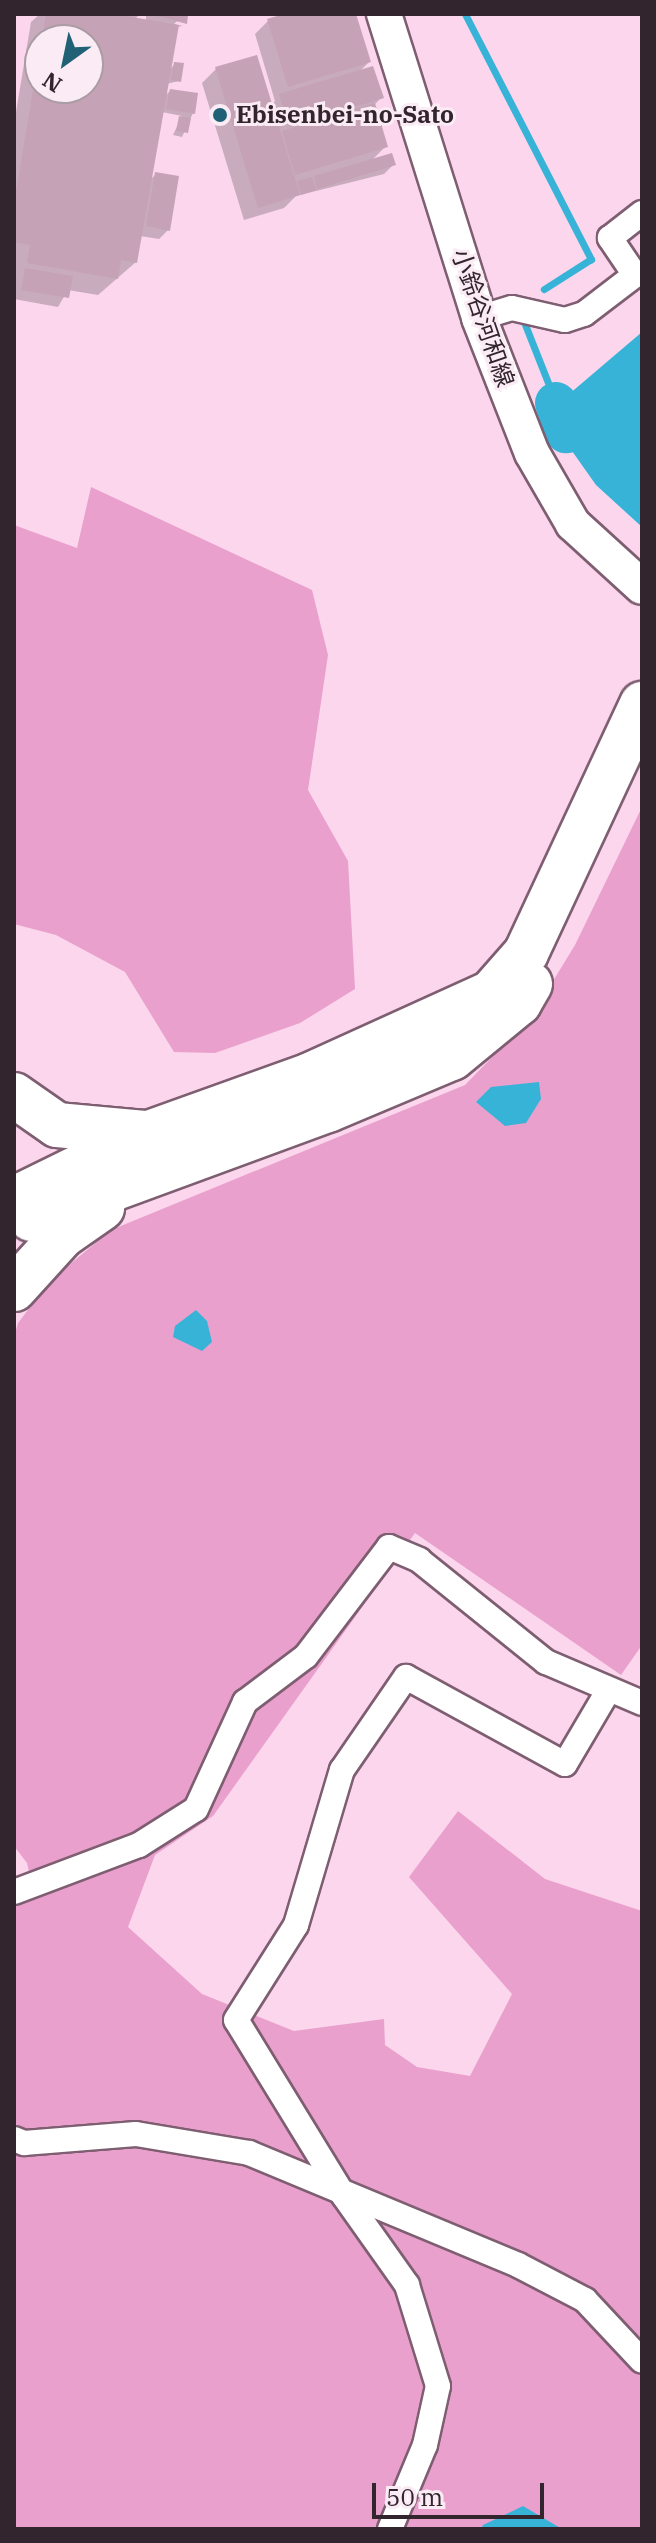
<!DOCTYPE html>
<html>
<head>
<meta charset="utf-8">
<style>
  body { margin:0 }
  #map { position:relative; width:656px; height:2543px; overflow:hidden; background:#fbd6ec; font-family:"IBM Plex Serif","Noto Sans JP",serif }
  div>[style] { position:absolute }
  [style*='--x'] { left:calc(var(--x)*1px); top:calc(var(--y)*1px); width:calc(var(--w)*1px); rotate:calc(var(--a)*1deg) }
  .green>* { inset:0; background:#eaa0cd }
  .water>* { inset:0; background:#37b3d8 }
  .shadow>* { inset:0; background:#0003 }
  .stream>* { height:7px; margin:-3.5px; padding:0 3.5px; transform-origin:3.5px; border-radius:3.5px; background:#37b3d8 }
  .river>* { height:42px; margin:-21px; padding:0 21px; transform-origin:21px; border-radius:21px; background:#37b3d8 }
  .building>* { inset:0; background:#c5a2b6 }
  .roads { filter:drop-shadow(2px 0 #7e5e71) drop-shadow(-2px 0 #7e5e71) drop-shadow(0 2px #7e5e71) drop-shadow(0 -2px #7e5e71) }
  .minor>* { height:24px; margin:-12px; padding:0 12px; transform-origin:12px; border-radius:12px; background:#fff }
  .secondary>* { height:34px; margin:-17px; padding:0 17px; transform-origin:17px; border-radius:17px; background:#fff }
  .motorway>* { height:44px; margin:-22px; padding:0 22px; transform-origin:22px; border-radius:22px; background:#fff }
  .dots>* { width:22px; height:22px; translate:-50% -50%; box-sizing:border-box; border:4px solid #faebf4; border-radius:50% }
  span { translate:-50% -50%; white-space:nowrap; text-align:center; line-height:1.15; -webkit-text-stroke:6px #faebf4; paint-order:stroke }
  .poi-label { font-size:24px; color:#32252d; font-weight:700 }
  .left { translate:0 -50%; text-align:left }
  .street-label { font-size:24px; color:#32252d }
  .frame { position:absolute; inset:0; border:16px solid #32252d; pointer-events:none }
  .north { position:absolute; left:24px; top:24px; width:80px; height:80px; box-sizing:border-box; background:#faebf4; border:2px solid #aa9ca4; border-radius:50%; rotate:213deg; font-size:22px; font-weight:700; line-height:32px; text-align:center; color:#32252d }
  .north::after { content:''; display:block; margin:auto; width:28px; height:36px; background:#206176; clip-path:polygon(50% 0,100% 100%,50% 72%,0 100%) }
  .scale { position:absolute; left:372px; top:2483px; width:172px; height:36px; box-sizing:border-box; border:4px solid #32252d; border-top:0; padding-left:10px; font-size:24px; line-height:28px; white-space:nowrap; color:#32252d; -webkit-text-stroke:6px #faebf4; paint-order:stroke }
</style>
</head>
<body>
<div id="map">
  <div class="green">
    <i style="clip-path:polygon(91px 487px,312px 590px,328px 655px,308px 790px,348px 861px,355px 989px,300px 1023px,215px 1053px,174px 1052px,125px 972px,56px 935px,14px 924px,14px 525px,77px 548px)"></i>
    <i style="clip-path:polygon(642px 807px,642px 1645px,621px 1675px,415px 1533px,213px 1816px,155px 1855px,128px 1927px,202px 1994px,294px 2031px,384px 2019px,385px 2045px,417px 2067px,470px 2076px,512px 1994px,409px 1877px,458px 1811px,545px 1879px,642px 1911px,642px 2529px,14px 2529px,14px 1905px,35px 1898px,27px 1863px,14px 1846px,14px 1337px,18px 1323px,51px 1280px,111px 1230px,465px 1085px,531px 1017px,575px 945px)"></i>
  </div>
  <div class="water">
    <i style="clip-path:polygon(642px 332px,642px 527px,596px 485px,560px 434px,573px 429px,568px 395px)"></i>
    <i style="clip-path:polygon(539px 1082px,541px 1099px,526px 1123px,505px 1126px,476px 1102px,491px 1087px)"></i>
    <i style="clip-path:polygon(196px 1310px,207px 1321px,212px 1342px,202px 1351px,173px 1337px,175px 1326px)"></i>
    <i style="clip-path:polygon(523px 2506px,562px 2529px,481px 2529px,483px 2525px)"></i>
  </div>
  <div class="shadow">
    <i style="clip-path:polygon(evenodd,40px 14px,140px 14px,134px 20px,146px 22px,146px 14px,185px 14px,174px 24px,183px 26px,176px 27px,169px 70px,175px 64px,179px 81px,166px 84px,164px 97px,170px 91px,193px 113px,182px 137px,173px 135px,182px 116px,162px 112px,150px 180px,156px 174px,168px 230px,159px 239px,140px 236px,136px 262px,98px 295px,68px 290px,58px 307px,14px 299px,14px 124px,31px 22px,40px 14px,40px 40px,88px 40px,88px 88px,40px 88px,40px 40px)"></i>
    <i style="clip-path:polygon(291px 14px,354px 14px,369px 62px,358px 73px,381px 98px,374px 105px,386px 146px,371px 161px,393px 165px,384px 174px,296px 196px,284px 208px,244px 220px,202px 83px,216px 69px,270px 106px,275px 101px,255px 34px,268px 21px)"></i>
  </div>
  <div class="stream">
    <i style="--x:465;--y:14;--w:276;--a:62.8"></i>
    <i style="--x:591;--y:259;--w:56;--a:147.4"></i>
    <i style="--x:524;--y:322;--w:87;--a:68.4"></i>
  </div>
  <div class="river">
    <i style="--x:556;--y:403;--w:31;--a:71"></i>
  </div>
  <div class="building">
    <i style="clip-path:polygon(46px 14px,114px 14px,179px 25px,137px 263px,121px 260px,118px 279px,27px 263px,30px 245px,14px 242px,14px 203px,38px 61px,40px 88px,88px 88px,88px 40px,42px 40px)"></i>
    <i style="clip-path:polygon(150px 14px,183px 14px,188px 15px,187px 24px)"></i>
    <i style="clip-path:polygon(284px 14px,356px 14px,371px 62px,288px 87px,267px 19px)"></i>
    <i style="clip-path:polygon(257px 55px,300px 195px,258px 208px,215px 67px)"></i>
    <i style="clip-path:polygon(174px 62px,184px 63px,181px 82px,171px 80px)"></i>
    <i style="clip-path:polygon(373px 66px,384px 98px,289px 127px,279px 94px)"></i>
    <i style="clip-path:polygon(170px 89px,198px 93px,195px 114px,166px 109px)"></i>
    <i style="clip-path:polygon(375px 103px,388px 147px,295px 175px,282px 131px)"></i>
    <i style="clip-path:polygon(179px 116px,191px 118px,188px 133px,176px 131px)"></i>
    <i style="clip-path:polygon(392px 153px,396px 165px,317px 189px,314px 176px)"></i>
    <i style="clip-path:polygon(155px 172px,179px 176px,170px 231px,146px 226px)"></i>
    <i style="clip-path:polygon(312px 177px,316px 190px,301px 195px,297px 181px)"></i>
    <i style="clip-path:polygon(25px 268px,73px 276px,69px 298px,21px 290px)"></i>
  </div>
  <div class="roads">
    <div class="minor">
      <i style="--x:479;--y:318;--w:34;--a:-17"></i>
      <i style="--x:512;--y:308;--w:54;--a:12.8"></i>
      <i style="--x:565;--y:320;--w:20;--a:-18"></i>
      <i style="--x:584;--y:314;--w:64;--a:-37.4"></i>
      <i style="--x:635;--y:275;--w:45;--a:-124"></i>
      <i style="--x:610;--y:238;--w:41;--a:-38"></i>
      <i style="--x:14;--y:1892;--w:134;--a:-20.6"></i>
      <i style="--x:139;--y:1845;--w:67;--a:-32.3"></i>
      <i style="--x:196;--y:1809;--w:118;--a:-65.4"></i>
      <i style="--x:245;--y:1702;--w:76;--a:-37"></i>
      <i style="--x:306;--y:1656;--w:137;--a:-52.7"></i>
      <i style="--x:389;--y:1547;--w:33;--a:23"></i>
      <i style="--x:419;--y:1560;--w:163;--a:38.8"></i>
      <i style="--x:546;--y:1662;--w:104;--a:23.1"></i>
      <i style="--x:14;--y:2139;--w:11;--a:22"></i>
      <i style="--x:24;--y:2143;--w:112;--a:-4.6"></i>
      <i style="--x:136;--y:2134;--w:115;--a:9.5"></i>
      <i style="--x:249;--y:2153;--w:291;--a:22.6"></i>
      <i style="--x:518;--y:2265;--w:76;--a:27.6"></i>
      <i style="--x:585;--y:2300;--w:83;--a:46.9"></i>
      <i style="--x:390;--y:2529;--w:91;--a:-67.4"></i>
      <i style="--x:425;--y:2445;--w:60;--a:-77.6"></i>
      <i style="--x:438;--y:2386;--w:106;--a:-107.1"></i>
      <i style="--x:407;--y:2285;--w:109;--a:-125.3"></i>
      <i style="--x:344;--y:2196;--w:206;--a:-121.5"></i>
      <i style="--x:236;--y:2020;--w:112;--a:-57.7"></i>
      <i style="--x:296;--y:1925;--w:162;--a:-73.5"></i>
      <i style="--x:342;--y:1770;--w:113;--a:-55.5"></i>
      <i style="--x:406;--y:1677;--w:181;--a:28.7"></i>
      <i style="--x:565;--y:1764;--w:85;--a:-59.5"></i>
    </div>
    <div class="secondary">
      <i style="--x:384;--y:14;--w:318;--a:72.6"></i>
      <i style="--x:479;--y:318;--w:145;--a:68.6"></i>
      <i style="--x:532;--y:453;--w:82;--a:60"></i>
      <i style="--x:573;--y:524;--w:93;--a:42.4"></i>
    </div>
    <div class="motorway">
      <i style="--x:14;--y:1095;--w:52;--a:34.9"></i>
      <i style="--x:57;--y:1125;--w:88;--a:5.2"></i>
      <i style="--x:14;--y:1199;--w:150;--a:-26.1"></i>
      <i style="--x:149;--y:1133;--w:171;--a:-19.8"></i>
      <i style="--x:310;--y:1075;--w:199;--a:-24.4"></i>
      <i style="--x:491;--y:993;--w:53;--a:-48.8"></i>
      <i style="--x:526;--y:953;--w:275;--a:-65"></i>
      <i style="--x:31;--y:1219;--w:316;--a:-20.2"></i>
      <i style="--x:328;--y:1110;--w:134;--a:-22.8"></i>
      <i style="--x:452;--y:1058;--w:87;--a:-39.4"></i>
      <i style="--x:519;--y:1003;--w:22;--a:-60"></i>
      <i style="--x:14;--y:1289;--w:72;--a:-47.8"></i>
      <i style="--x:62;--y:1236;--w:49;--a:-35"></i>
    </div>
  </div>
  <div class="dots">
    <i style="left:220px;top:115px;background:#206176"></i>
  </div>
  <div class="poi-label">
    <span class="left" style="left:236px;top:115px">Ebisenbei-no-Sato</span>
  </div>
  <div class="street-label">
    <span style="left:483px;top:318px;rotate:71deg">小鈴谷河和線</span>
  </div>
  <div class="frame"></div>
  <div class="north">N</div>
  <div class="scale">50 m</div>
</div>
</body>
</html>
